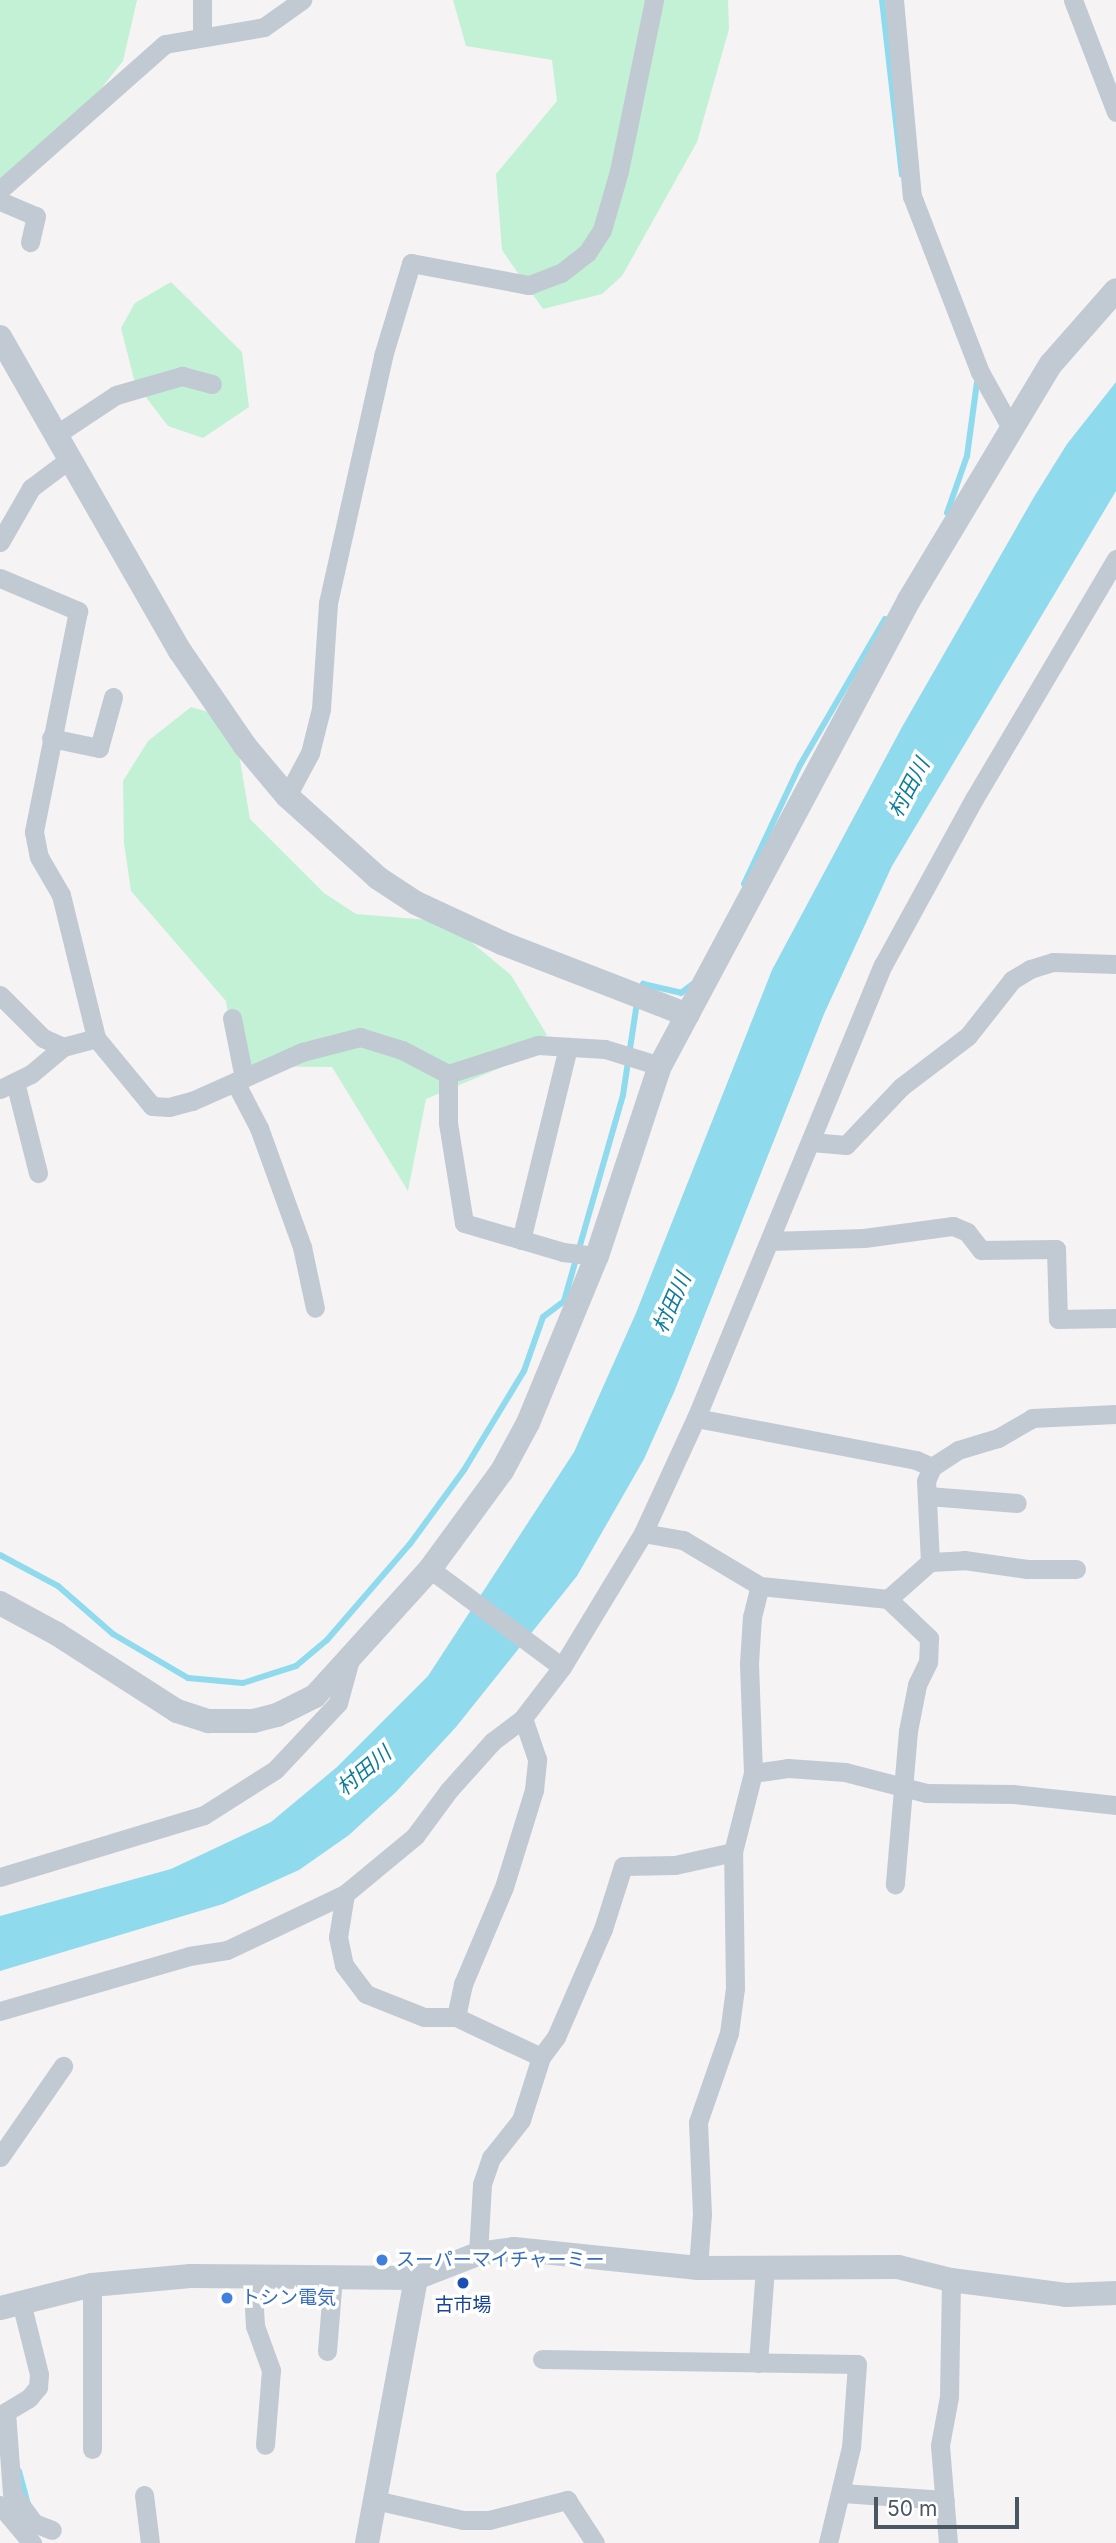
<!DOCTYPE html>
<html>
<head>
<meta charset="utf-8">
<style>
  body { margin:0 }
  #map { position:relative; width:1116px; height:2543px; overflow:hidden; background:#f5f3f3; font-family:Inter,"Noto Sans JP",sans-serif }
  div>[style] { position:absolute }
  [style*='--x'] { left:calc(var(--x)*1px); top:calc(var(--y)*1px); width:calc(var(--w)*1px); rotate:calc(var(--a)*1deg) }
  .green>* { inset:0; background:#c3f1d5 }
  .water>* { inset:0; background:#90daee }
  .stream>* { height:6px; margin:-3px; padding:0 3px; transform-origin:3px; border-radius:3px; background:#90daee }
  .minor>* { height:19px; margin:-9.5px; padding:0 9.5px; transform-origin:9.5px; border-radius:9.5px; background:#c1cad2 }
  .tertiary>* { height:24px; margin:-12px; padding:0 12px; transform-origin:12px; border-radius:12px; background:#c1cad2 }
  .dots>* { width:19px; height:19px; translate:-50% -50%; box-sizing:border-box; border:4px solid #fff; border-radius:50% }
  span { translate:-50% -50%; white-space:nowrap; text-align:center; line-height:1.15; -webkit-text-stroke:7px #fff; paint-order:stroke }
  .shop-label { font-size:19px; color:#366cbe }
  .left { translate:0 -50%; text-align:left }
  .transit-label { font-size:19px; color:#164399 }
  .water-label { font-size:21px; color:#0c7c9b; font-style:italic }
  .scale { position:absolute; left:874px; top:2497px; width:145px; height:32px; box-sizing:border-box; border:4px solid #4a5661; border-top:0; padding-left:9px; font-size:21px; line-height:24px; white-space:nowrap; color:#4a5661; -webkit-text-stroke:5px #fff; paint-order:stroke }
</style>
</head>
<body>
<div id="map">
  <div class="green">
    <i style="clip-path:polygon(0 0,137px 0,123px 61px,69px 129px,0 197px)"></i>
    <i style="clip-path:polygon(453px 0,728px 0,729px 29px,697px 142px,622px 276px,602px 294px,543px 309px,502px 250px,496px 174px,557px 101px,552px 60px,466px 46px)"></i>
    <i style="clip-path:polygon(171px 282px,242px 352px,249px 407px,203px 438px,168px 426px,135px 383px,121px 328px,135px 303px)"></i>
    <i style="clip-path:polygon(191px 707px,233px 719px,250px 819px,324px 893px,356px 914px,429px 920px,458px 931px,511px 975px,547px 1035px,507px 1065px,426px 1099px,408px 1191px,332px 1067px,236px 1066px,226px 1001px,131px 891px,124px 843px,123px 781px,148px 741px)"></i>
  </div>
  <div class="water">
    <i style="clip-path:polygon(1116px 382px,1116px 491px,892px 866px,824px 1014px,675px 1390px,644px 1459px,577px 1576px,456px 1727px,396px 1792px,349px 1835px,299px 1870px,223px 1904px,0 1971px,0 1916px,171px 1869px,271px 1822px,337px 1767px,428px 1676px,574px 1452px,636px 1313px,772px 970px,902px 727px,1034px 497px,1067px 444px)"></i>
  </div>
  <div class="stream">
    <i style="--x:882;--y:0;--w:176;--a:83.5"></i>
    <i style="--x:947;--y:513;--w:60;--a:-70.7"></i>
    <i style="--x:967;--y:456;--w:75;--a:-82.3"></i>
    <i style="--x:744;--y:884;--w:132;--a:-64.8"></i>
    <i style="--x:800;--y:765;--w:169;--a:-59.8"></i>
    <i style="--x:640;--y:992;--w:9;--a:-69"></i>
    <i style="--x:643;--y:984;--w:39;--a:13"></i>
    <i style="--x:681;--y:993;--w:15;--a:-37"></i>
    <i style="--x:0;--y:1555;--w:66;--a:28.1"></i>
    <i style="--x:58;--y:1586;--w:73;--a:41.1"></i>
    <i style="--x:113;--y:1634;--w:87;--a:30.4"></i>
    <i style="--x:188;--y:1678;--w:55;--a:5.2"></i>
    <i style="--x:243;--y:1683;--w:56;--a:-17.8"></i>
    <i style="--x:296;--y:1666;--w:40;--a:-40"></i>
    <i style="--x:327;--y:1640;--w:127;--a:-49.2"></i>
    <i style="--x:410;--y:1544;--w:92;--a:-53.9"></i>
    <i style="--x:464;--y:1470;--w:116;--a:-58.8"></i>
    <i style="--x:524;--y:1371;--w:57;--a:-70.6"></i>
    <i style="--x:543;--y:1317;--w:26;--a:-37"></i>
    <i style="--x:564;--y:1301;--w:214;--a:-74"></i>
    <i style="--x:623;--y:1095;--w:94;--a:-81.4"></i>
    <i style="--x:19;--y:2471;--w:34;--a:75"></i>
  </div>
  <div class="minor">
    <i style="--x:894;--y:0;--w:197;--a:84.8"></i>
    <i style="--x:912;--y:196;--w:189;--a:68.9"></i>
    <i style="--x:980;--y:372;--w:64;--a:61"></i>
    <i style="--x:1073;--y:0;--w:120;--a:69"></i>
    <i style="--x:202;--y:36;--w:36;--a:-90"></i>
    <i style="--x:0;--y:190;--w:220;--a:-41.5"></i>
    <i style="--x:165;--y:44;--w:100;--a:-9.7"></i>
    <i style="--x:264;--y:27;--w:47;--a:-35.4"></i>
    <i style="--x:0;--y:201;--w:39;--a:23"></i>
    <i style="--x:36;--y:216;--w:27;--a:103"></i>
    <i style="--x:54;--y:436;--w:74;--a:-33.5"></i>
    <i style="--x:116;--y:395;--w:69;--a:-16.1"></i>
    <i style="--x:182;--y:376;--w:31;--a:15"></i>
    <i style="--x:0;--y:542;--w:62;--a:-60.1"></i>
    <i style="--x:31;--y:488;--w:45;--a:-36.9"></i>
    <i style="--x:0;--y:578;--w:85;--a:22.9"></i>
    <i style="--x:78;--y:611;--w:225;--a:101.3"></i>
    <i style="--x:34;--y:832;--w:25;--a:79"></i>
    <i style="--x:39;--y:857;--w:44;--a:59.9"></i>
    <i style="--x:61;--y:895;--w:147;--a:76.2"></i>
    <i style="--x:96;--y:1038;--w:88;--a:50.5"></i>
    <i style="--x:152;--y:1106;--w:17;--a:3"></i>
    <i style="--x:169;--y:1107;--w:24;--a:-15"></i>
    <i style="--x:192;--y:1101;--w:120;--a:-24"></i>
    <i style="--x:302;--y:1052;--w:60;--a:-14.5"></i>
    <i style="--x:360;--y:1037;--w:44;--a:17.2"></i>
    <i style="--x:402;--y:1050;--w:52;--a:27.6"></i>
    <i style="--x:448;--y:1074;--w:95;--a:-17.9"></i>
    <i style="--x:538;--y:1045;--w:67;--a:3.4"></i>
    <i style="--x:605;--y:1049;--w:58;--a:17.2"></i>
    <i style="--x:51;--y:738;--w:49;--a:11.8"></i>
    <i style="--x:99;--y:748;--w:53;--a:-74.6"></i>
    <i style="--x:287;--y:796;--w:49;--a:-61.9"></i>
    <i style="--x:310;--y:753;--w:45;--a:-76"></i>
    <i style="--x:321;--y:709;--w:106;--a:-86.2"></i>
    <i style="--x:328;--y:603;--w:253;--a:-77.4"></i>
    <i style="--x:383;--y:356;--w:97;--a:-73.2"></i>
    <i style="--x:411;--y:263;--w:120;--a:10.6"></i>
    <i style="--x:529;--y:285;--w:34;--a:-21"></i>
    <i style="--x:561;--y:273;--w:33;--a:-38"></i>
    <i style="--x:587;--y:253;--w:27;--a:-57"></i>
    <i style="--x:602;--y:230;--w:61;--a:-73.9"></i>
    <i style="--x:619;--y:171;--w:175;--a:-78.4"></i>
    <i style="--x:0;--y:995;--w:61;--a:45"></i>
    <i style="--x:43;--y:1038;--w:22;--a:24"></i>
    <i style="--x:63;--y:1047;--w:34;--a:-15"></i>
    <i style="--x:232;--y:1018;--w:61;--a:78.7"></i>
    <i style="--x:448;--y:1074;--w:49;--a:90"></i>
    <i style="--x:448;--y:1123;--w:101;--a:80.9"></i>
    <i style="--x:464;--y:1223;--w:103;--a:16.3"></i>
    <i style="--x:563;--y:1252;--w:34;--a:7"></i>
    <i style="--x:15;--y:1082;--w:94;--a:75.8"></i>
    <i style="--x:235;--y:1082;--w:52;--a:62.4"></i>
    <i style="--x:259;--y:1128;--w:127;--a:70.1"></i>
    <i style="--x:302;--y:1247;--w:62;--a:78"></i>
    <i style="--x:0;--y:1089;--w:34;--a:-26"></i>
    <i style="--x:31;--y:1074;--w:42;--a:-40.2"></i>
    <i style="--x:811;--y:1142;--w:35;--a:5"></i>
    <i style="--x:846;--y:1145;--w:80;--a:-46.5"></i>
    <i style="--x:901;--y:1087;--w:84;--a:-37.3"></i>
    <i style="--x:968;--y:1036;--w:71;--a:-51.8"></i>
    <i style="--x:1012;--y:980;--w:21;--a:-31"></i>
    <i style="--x:1030;--y:969;--w:24;--a:-17"></i>
    <i style="--x:1053;--y:962;--w:63;--a:1.8"></i>
    <i style="--x:521;--y:1240;--w:199;--a:-76.3"></i>
    <i style="--x:770;--y:1241;--w:94;--a:-1.8"></i>
    <i style="--x:864;--y:1238;--w:90;--a:-7.7"></i>
    <i style="--x:953;--y:1226;--w:15;--a:23"></i>
    <i style="--x:967;--y:1232;--w:23;--a:52"></i>
    <i style="--x:981;--y:1250;--w:75;--a:-0.8"></i>
    <i style="--x:1056;--y:1249;--w:70;--a:88.4"></i>
    <i style="--x:1058;--y:1319;--w:58;--a:-1"></i>
    <i style="--x:696;--y:1418;--w:224;--a:10.8"></i>
    <i style="--x:916;--y:1460;--w:17;--a:24"></i>
    <i style="--x:928;--y:1496;--w:89;--a:4.5"></i>
    <i style="--x:643;--y:1533;--w:41;--a:9.9"></i>
    <i style="--x:683;--y:1540;--w:90;--a:30.9"></i>
    <i style="--x:930;--y:1562;--w:34;--a:-3"></i>
    <i style="--x:964;--y:1560;--w:64;--a:8.1"></i>
    <i style="--x:1027;--y:1569;--w:49;--a:0"></i>
    <i style="--x:430;--y:1569;--w:164;--a:36.6"></i>
    <i style="--x:888;--y:1599;--w:57;--a:43.6"></i>
    <i style="--x:929;--y:1638;--w:24;--a:92"></i>
    <i style="--x:928;--y:1662;--w:25;--a:116"></i>
    <i style="--x:917;--y:1685;--w:47;--a:101.1"></i>
    <i style="--x:908;--y:1731;--w:154;--a:94.9"></i>
    <i style="--x:753;--y:1773;--w:35;--a:-8"></i>
    <i style="--x:788;--y:1768;--w:57;--a:4"></i>
    <i style="--x:845;--y:1772;--w:84;--a:14.5"></i>
    <i style="--x:926;--y:1793;--w:87;--a:0.7"></i>
    <i style="--x:1013;--y:1794;--w:104;--a:6.1"></i>
    <i style="--x:0;--y:1877;--w:213;--a:-16.9"></i>
    <i style="--x:204;--y:1815;--w:84;--a:-32.4"></i>
    <i style="--x:275;--y:1770;--w:92;--a:-46.8"></i>
    <i style="--x:338;--y:1703;--w:46;--a:-74.7"></i>
    <i style="--x:345;--y:1894;--w:44;--a:99.2"></i>
    <i style="--x:338;--y:1937;--w:29;--a:78"></i>
    <i style="--x:344;--y:1965;--w:36;--a:53"></i>
    <i style="--x:366;--y:1994;--w:62;--a:21.6"></i>
    <i style="--x:424;--y:2017;--w:32;--a:0"></i>
    <i style="--x:456;--y:2017;--w:94;--a:25.2"></i>
    <i style="--x:0;--y:2011;--w:197;--a:-16.2"></i>
    <i style="--x:189;--y:1956;--w:38;--a:-9"></i>
    <i style="--x:227;--y:1950;--w:131;--a:-25.4"></i>
    <i style="--x:345;--y:1894;--w:91;--a:-39.6"></i>
    <i style="--x:415;--y:1836;--w:57;--a:-53.5"></i>
    <i style="--x:449;--y:1790;--w:66;--a:-48.1"></i>
    <i style="--x:493;--y:1741;--w:38;--a:-37"></i>
    <i style="--x:523;--y:1718;--w:64;--a:-52.6"></i>
    <i style="--x:562;--y:1667;--w:157;--a:-58.8"></i>
    <i style="--x:643;--y:1533;--w:127;--a:-65.3"></i>
    <i style="--x:696;--y:1418;--w:490;--a:-67.6"></i>
    <i style="--x:883;--y:965;--w:189;--a:-61.3"></i>
    <i style="--x:974;--y:799;--w:279;--a:-59.4"></i>
    <i style="--x:456;--y:2017;--w:34;--a:-78"></i>
    <i style="--x:463;--y:1984;--w:105;--a:-67.1"></i>
    <i style="--x:504;--y:1887;--w:102;--a:-72.8"></i>
    <i style="--x:534;--y:1790;--w:31;--a:-84"></i>
    <i style="--x:537;--y:1759;--w:43;--a:-108.9"></i>
    <i style="--x:0;--y:2157;--w:111;--a:-55.3"></i>
    <i style="--x:478;--y:2254;--w:70;--a:-86.7"></i>
    <i style="--x:482;--y:2184;--w:28;--a:-71"></i>
    <i style="--x:491;--y:2158;--w:48;--a:-51.7"></i>
    <i style="--x:521;--y:2120;--w:66;--a:-72.4"></i>
    <i style="--x:541;--y:2057;--w:25;--a:-53"></i>
    <i style="--x:556;--y:2037;--w:118;--a:-66.5"></i>
    <i style="--x:603;--y:1929;--w:66;--a:-72.4"></i>
    <i style="--x:623;--y:1866;--w:52;--a:-1.1"></i>
    <i style="--x:675;--y:1865;--w:59;--a:-12.6"></i>
    <i style="--x:698;--y:2268;--w:54;--a:-85.8"></i>
    <i style="--x:702;--y:2214;--w:92;--a:-92.5"></i>
    <i style="--x:698;--y:2122;--w:94;--a:-70.8"></i>
    <i style="--x:729;--y:2033;--w:45;--a:-82.4"></i>
    <i style="--x:735;--y:1988;--w:136;--a:-90.8"></i>
    <i style="--x:733;--y:1852;--w:81;--a:-75.8"></i>
    <i style="--x:753;--y:1773;--w:110;--a:-92.1"></i>
    <i style="--x:749;--y:1663;--w:46;--a:-86.3"></i>
    <i style="--x:752;--y:1617;--w:32;--a:-76"></i>
    <i style="--x:760;--y:1586;--w:129;--a:5.8"></i>
    <i style="--x:888;--y:1599;--w:56;--a:-41.4"></i>
    <i style="--x:930;--y:1562;--w:81;--a:-92.8"></i>
    <i style="--x:926;--y:1481;--w:15;--a:-67"></i>
    <i style="--x:932;--y:1467;--w:31;--a:-33"></i>
    <i style="--x:958;--y:1450;--w:42;--a:-16.7"></i>
    <i style="--x:998;--y:1438;--w:39;--a:-30"></i>
    <i style="--x:1032;--y:1418;--w:84;--a:-2.7"></i>
    <i style="--x:252;--y:2275;--w:51;--a:86.6"></i>
    <i style="--x:255;--y:2326;--w:47;--a:70"></i>
    <i style="--x:271;--y:2370;--w:75;--a:94.6"></i>
    <i style="--x:92;--y:2285;--w:164;--a:90"></i>
    <i style="--x:21;--y:2302;--w:74;--a:76"></i>
    <i style="--x:39;--y:2374;--w:13;--a:94"></i>
    <i style="--x:38;--y:2387;--w:14;--a:129"></i>
    <i style="--x:29;--y:2398;--w:27;--a:149"></i>
    <i style="--x:6;--y:2412;--w:81;--a:85.8"></i>
    <i style="--x:12;--y:2493;--w:37;--a:54"></i>
    <i style="--x:34;--y:2523;--w:19;--a:21"></i>
    <i style="--x:327;--y:2351;--w:74;--a:-85.4"></i>
    <i style="--x:542;--y:2359;--w:315;--a:0.9"></i>
    <i style="--x:857;--y:2364;--w:83;--a:94.1"></i>
    <i style="--x:851;--y:2447;--w:99;--a:103.5"></i>
    <i style="--x:758;--y:2363;--w:95;--a:-85.8"></i>
    <i style="--x:842;--y:2493;--w:103;--a:3.9"></i>
    <i style="--x:144;--y:2495;--w:48;--a:82.9"></i>
    <i style="--x:375;--y:2500;--w:90;--a:12.8"></i>
    <i style="--x:463;--y:2520;--w:26;--a:0"></i>
    <i style="--x:489;--y:2520;--w:81;--a:-14.4"></i>
    <i style="--x:567;--y:2500;--w:51;--a:56.9"></i>
    <i style="--x:0;--y:2505;--w:50;--a:49.9"></i>
    <i style="--x:948;--y:2543;--w:98;--a:-94.7"></i>
    <i style="--x:940;--y:2445;--w:49;--a:-79.4"></i>
    <i style="--x:949;--y:2397;--w:117;--a:-89"></i>
  </div>
  <div class="tertiary">
    <i style="--x:0;--y:337;--w:362;--a:60.2"></i>
    <i style="--x:180;--y:651;--w:115;--a:55.6"></i>
    <i style="--x:245;--y:746;--w:65;--a:50"></i>
    <i style="--x:287;--y:796;--w:122;--a:42"></i>
    <i style="--x:378;--y:878;--w:45;--a:33.3"></i>
    <i style="--x:416;--y:903;--w:95;--a:24.9"></i>
    <i style="--x:502;--y:943;--w:199;--a:21.2"></i>
    <i style="--x:0;--y:1603;--w:65;--a:28.5"></i>
    <i style="--x:57;--y:1634;--w:143;--a:32.7"></i>
    <i style="--x:177;--y:1711;--w:33;--a:18"></i>
    <i style="--x:208;--y:1721;--w:45;--a:0"></i>
    <i style="--x:253;--y:1721;--w:25;--a:-14"></i>
    <i style="--x:277;--y:1715;--w:42;--a:-26.6"></i>
    <i style="--x:315;--y:1696;--w:171;--a:-47.8"></i>
    <i style="--x:430;--y:1569;--w:122;--a:-53.7"></i>
    <i style="--x:502;--y:1471;--w:55;--a:-61.6"></i>
    <i style="--x:528;--y:1423;--w:181;--a:-67.6"></i>
    <i style="--x:597;--y:1256;--w:200;--a:-71.7"></i>
    <i style="--x:660;--y:1066;--w:528;--a:-61.88"></i>
    <i style="--x:909;--y:600;--w:275;--a:-59"></i>
    <i style="--x:1051;--y:364;--w:98;--a:-48.7"></i>
    <i style="--x:0;--y:2308;--w:95;--a:-14"></i>
    <i style="--x:92;--y:2285;--w:99;--a:-5.2"></i>
    <i style="--x:191;--y:2276;--w:225;--a:0.5"></i>
    <i style="--x:416;--y:2278;--w:66;--a:-21.2"></i>
    <i style="--x:478;--y:2254;--w:36;--a:-8"></i>
    <i style="--x:514;--y:2249;--w:185;--a:5.9"></i>
    <i style="--x:698;--y:2268;--w:200;--a:-0.3"></i>
    <i style="--x:898;--y:2267;--w:55;--a:13.8"></i>
    <i style="--x:951;--y:2280;--w:116;--a:7.4"></i>
    <i style="--x:1066;--y:2295;--w:50;--a:-2.3"></i>
    <i style="--x:367;--y:2543;--w:269;--a:-79.5"></i>
  </div>
  <div class="dots">
    <i style="left:382px;top:2260px;background:#3f7fe0"></i>
    <i style="left:463px;top:2283px;background:#1a4fb4"></i>
    <i style="left:227px;top:2298px;background:#3f7fe0"></i>
  </div>
  <div class="shop-label">
    <span class="left" style="left:396px;top:2260px">スーパーマイチャーミー</span>
    <span class="left" style="left:241px;top:2298px">トシン電気</span>
  </div>
  <div class="transit-label">
    <span style="left:463px;top:2305px">古市場</span>
  </div>
  <div class="water-label">
    <span style="left:909px;top:788px;rotate:-62deg">村田川</span>
    <span style="left:672px;top:1303px;rotate:-66deg">村田川</span>
    <span style="left:364px;top:1771px;rotate:-40deg">村田川</span>
  </div>
  <div class="scale">50 m</div>
</div>
</body>
</html>
